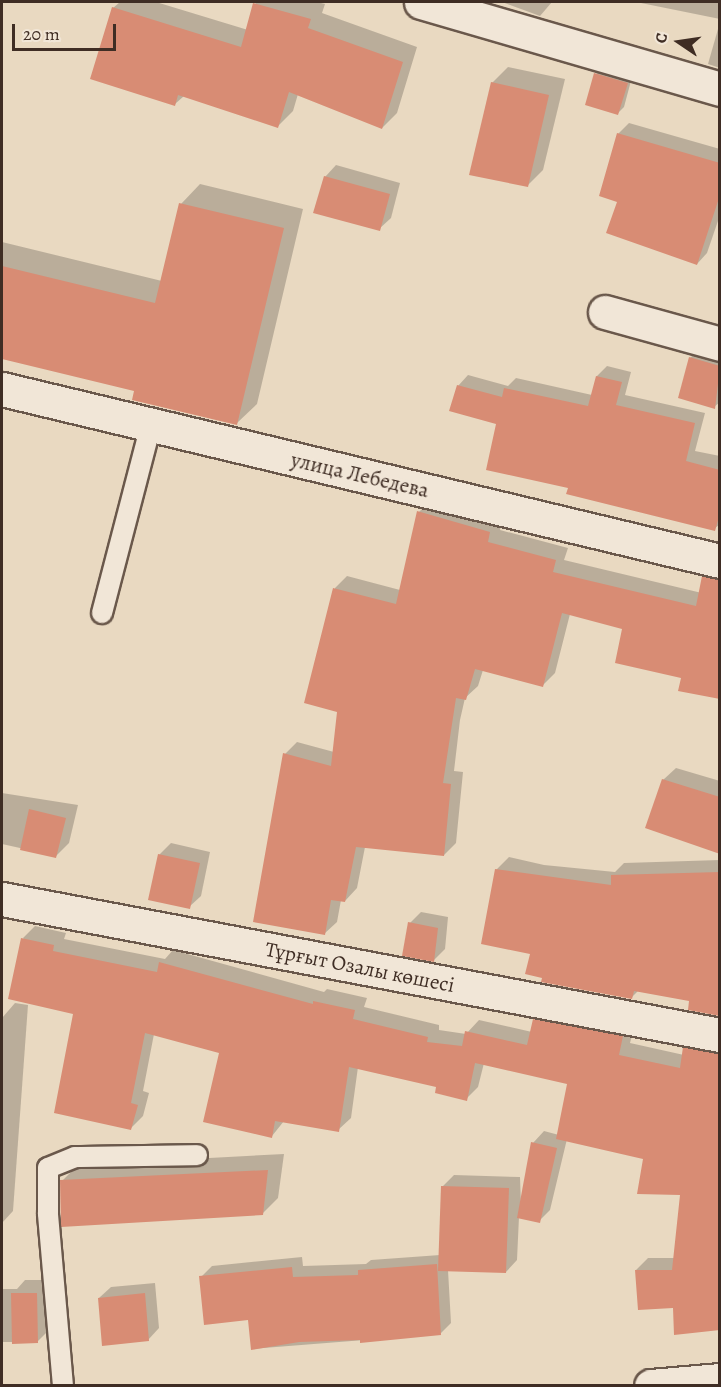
<!DOCTYPE html>
<html>
<head>
<meta charset="utf-8">
<style>
  body { margin:0 }
  #map { position:relative; width:721px; height:1387px; overflow:hidden; background:#e9d9c1; font-family:Alegreya,serif }
  div>[style] { position:absolute }
  [style*='--x'] { left:calc(var(--x)*1px); top:calc(var(--y)*1px); width:calc(var(--w)*1px); rotate:calc(var(--a)*1deg) }
  .shadow>* { inset:0; background:#0003 }
  .building>* { inset:0; background:#d88c74 }
  .roads { filter:drop-shadow(2px 0 #6a584b) drop-shadow(-2px 0 #6a584b) drop-shadow(0 2px #6a584b) drop-shadow(0 -2px #6a584b) }
  .service>* { height:20px; margin:-10px; padding:0 10px; transform-origin:10px; border-radius:10px; background:#f1e6d7 }
  .minor>* { height:33px; margin:-16.5px; padding:0 16.5px; transform-origin:16.5px; border-radius:16.5px; background:#f1e6d7 }
  .tertiary>* { height:33px; margin:-16.5px; padding:0 16.5px; transform-origin:16.5px; border-radius:16.5px; background:#f1e6d7 }
  span { translate:-50% -50%; white-space:nowrap; text-align:center; line-height:1.15; -webkit-text-stroke:4.5px #f1e6d7; paint-order:stroke }
  .street-label { font-size:21px; color:#3f2d24 }
  .frame { position:absolute; inset:0; border:3px solid #3f2d24; pointer-events:none }
  .north { position:absolute; left:649px; top:12px; width:60px; height:60px; -webkit-text-stroke:4px #f1e6d7; paint-order:stroke; rotate:283deg; font-size:16px; font-weight:700; line-height:24px; text-align:center; color:#3f2d24 }
  .north::after { content:''; display:block; margin:auto; width:21px; height:27px; background:#3f2d24; clip-path:polygon(50% 0,100% 100%,50% 72%,0 100%) }
  .scale { position:absolute; left:12px; top:24px; width:104px; height:27px; box-sizing:border-box; border:3px solid #3f2d24; border-top:0; padding-left:8px; font-size:18px; line-height:21px; white-space:nowrap; color:#3f2d24; -webkit-text-stroke:4px #f1e6d7; paint-order:stroke }
</style>
</head>
<body>
<div id="map">
  <div class="shadow">
    <i style="clip-path:polygon(120px 2px,156px 2px,248px 30px,256px 2px,317px 2px,325px 4px,322px 13px,417px 47px,397px 113px,382px 128px,298px 94px,293px 111px,278px 126px,184px 96px,175px 104px,113px 8px)"></i>
    <i style="clip-path:polygon(502px 2px,552px 2px,540px 16px)"></i>
    <i style="clip-path:polygon(636px 2px,720px 2px,720px 19px)"></i>
    <i style="clip-path:polygon(720px 22px,720px 68px,708px 64px)"></i>
    <i style="clip-path:polygon(508px 67px,565px 79px,543px 170px,527px 186px,492px 83px)"></i>
    <i style="clip-path:polygon(601px 69px,632px 77px,624px 107px,618px 113px,596px 74px)"></i>
    <i style="clip-path:polygon(629px 123px,720px 149px,720px 215px,707px 253px,697px 264px,619px 201px,618px 134px)"></i>
    <i style="clip-path:polygon(336px 165px,400px 183px,391px 218px,379px 229px,325px 177px)"></i>
    <i style="clip-path:polygon(200px 184px,303px 209px,257px 404px,237px 423px,136px 390px,2px 357px,2px 242px,162px 281px,181px 204px)"></i>
    <i style="clip-path:polygon(702px 347px,720px 352px,720px 402px,714px 407px,690px 358px)"></i>
    <i style="clip-path:polygon(607px 366px,631px 372px,625px 395px,705px 413px,695px 451px,720px 456px,720px 524px,714px 529px,570px 487px,458px 386px,468px 375px,508px 386px,516px 378px,592px 395px,597px 376px)"></i>
    <i style="clip-path:polygon(431px 500px,502px 520px,500px 530px,568px 548px,564px 560px,706px 594px,682px 677px,624px 627px,570px 614px,555px 673px,543px 685px,483px 670px,478px 686px,465px 698px,460px 720px,454px 771px,463px 772px,456px 843px,444px 855px,365px 847px,357px 888px,345px 901px,341px 900px,337px 922px,324px 934px,285px 754px,297px 742px,334px 752px,339px 711px,335px 588px,347px 576px,400px 590px,419px 512px)"></i>
    <i style="clip-path:polygon(676px 768px,720px 781px,720px 852px,663px 780px)"></i>
    <i style="clip-path:polygon(2px 793px,78px 805px,69px 843px,56px 856px,2px 844px)"></i>
    <i style="clip-path:polygon(171px 843px,210px 852px,201px 896px,189px 907px,159px 855px)"></i>
    <i style="clip-path:polygon(509px 857px,544px 865px,615px 872px,624px 863px,720px 860px,720px 1013px,691px 1000px,639px 990px,631px 998px,544px 977px,496px 870px)"></i>
    <i style="clip-path:polygon(421px 912px,448px 917px,445px 949px,434px 960px,410px 923px)"></i>
    <i style="clip-path:polygon(35px 926px,66px 933px,64px 939px,165px 959px,173px 950px,324px 992px,327px 989px,367px 998px,364px 1007px,439px 1025px,439px 1030px,466px 1034px,479px 1020px,532px 1032px,535px 1019px,547px 1007px,635px 1024px,630px 1043px,684px 1055px,695px 1044px,720px 1050px,720px 1330px,674px 1306px,636px 1270px,648px 1258px,675px 1258px,682px 1194px,645px 1157px,567px 1139px,550px 1210px,539px 1221px,519px 1217px,517px 1260px,506px 1272px,448px 1270px,451px 1323px,440px 1334px,252px 1349px,249px 1319px,201px 1277px,212px 1266px,302px 1257px,303px 1266px,366px 1264px,371px 1260px,440px 1255px,443px 1186px,454px 1175px,520px 1177px,521px 1205px,533px 1143px,544px 1131px,559px 1135px,569px 1083px,484px 1063px,478px 1087px,466px 1099px,438px 1086px,358px 1067px,351px 1118px,338px 1130px,284px 1121px,272px 1136px,221px 1052px,154px 1034px,143px 1091px,149px 1093px,143px 1116px,131px 1128px,75px 1013px,23px 938px)"></i>
    <i style="clip-path:polygon(15px 1003px,28px 1005px,13px 1211px,2px 1223px,2px 1018px)"></i>
    <i style="clip-path:polygon(284px 1154px,278px 1198px,262px 1214px,62px 1181px,78px 1165px)"></i>
    <i style="clip-path:polygon(25px 1280px,49px 1280px,50px 1329px,37px 1342px,2px 1342px,2px 1289px,17px 1289px)"></i>
    <i style="clip-path:polygon(155px 1283px,159px 1328px,148px 1340px,99px 1298px,111px 1287px)"></i>
  </div>
  <div class="building">
    <i style="clip-path:polygon(253px 3px,311px 19px,308px 28px,403px 62px,382px 129px,289px 92px,278px 128px,178px 95px,175px 106px,90px 79px,112px 7px,241px 47px)"></i>
    <i style="clip-path:polygon(594px 73px,628px 83px,618px 115px,585px 105px)"></i>
    <i style="clip-path:polygon(491px 82px,549px 95px,528px 187px,469px 175px)"></i>
    <i style="clip-path:polygon(617px 133px,720px 163px,720px 195px,697px 265px,606px 233px,617px 202px,599px 196px)"></i>
    <i style="clip-path:polygon(324px 176px,390px 194px,380px 231px,313px 213px)"></i>
    <i style="clip-path:polygon(179px 203px,284px 228px,237px 425px,132px 400px,134px 391px,2px 359px,2px 266px,155px 303px)"></i>
    <i style="clip-path:polygon(689px 357px,720px 366px,715px 409px,678px 398px)"></i>
    <i style="clip-path:polygon(596px 376px,622px 382px,616px 405px,695px 423px,686px 461px,720px 470px,720px 513px,715px 531px,566px 494px,568px 488px,486px 470px,496px 424px,449px 411px,457px 385px,502px 397px,504px 388px,588px 406px)"></i>
    <i style="clip-path:polygon(417px 511px,490px 532px,488px 542px,556px 560px,553px 572px,696px 606px,702px 576px,720px 579px,720px 699px,678px 691px,681px 678px,615px 663px,622px 629px,562px 613px,543px 687px,475px 669px,466px 700px,456px 698px,443px 783px,451px 784px,444px 856px,356px 847px,345px 902px,331px 900px,325px 935px,253px 922px,283px 753px,331px 766px,337px 712px,304px 703px,333px 588px,396px 604px)"></i>
    <i style="clip-path:polygon(662px 779px,720px 797px,720px 854px,645px 828px)"></i>
    <i style="clip-path:polygon(29px 809px,66px 818px,56px 858px,20px 850px)"></i>
    <i style="clip-path:polygon(158px 854px,200px 863px,190px 909px,148px 900px)"></i>
    <i style="clip-path:polygon(495px 869px,611px 885px,611px 875px,720px 872px,720px 1016px,688px 1010px,689px 1001px,634px 991px,632px 999px,541px 982px,542px 978px,525px 974px,530px 954px,481px 944px)"></i>
    <i style="clip-path:polygon(408px 922px,438px 928px,434px 962px,402px 956px)"></i>
    <i style="clip-path:polygon(21px 938px,54px 945px,53px 951px,157px 972px,159px 962px,313px 1004px,313px 1001px,355px 1010px,353px 1019px,428px 1037px,427px 1042px,462px 1046px,465px 1031px,527px 1045px,533px 1019px,623px 1036px,619px 1055px,680px 1068px,683px 1047px,720px 1053px,720px 1330px,674px 1335px,673px 1308px,638px 1310px,635px 1270px,672px 1270px,680px 1195px,637px 1194px,643px 1159px,556px 1139px,567px 1084px,475px 1063px,467px 1101px,435px 1093px,436px 1087px,349px 1067px,339px 1132px,275px 1121px,272px 1138px,203px 1122px,219px 1053px,145px 1033px,131px 1103px,138px 1105px,131px 1130px,54px 1113px,73px 1014px,8px 999px)"></i>
    <i style="clip-path:polygon(531px 1142px,557px 1148px,540px 1223px,517px 1218px)"></i>
    <i style="clip-path:polygon(268px 1170px,263px 1215px,61px 1227px,60px 1180px)"></i>
    <i style="clip-path:polygon(441px 1186px,509px 1188px,506px 1273px,438px 1271px)"></i>
    <i style="clip-path:polygon(437px 1264px,441px 1335px,360px 1343px,360px 1340px,299px 1342px,251px 1350px,248px 1320px,204px 1325px,199px 1276px,292px 1267px,293px 1277px,358px 1275px,358px 1270px)"></i>
    <i style="clip-path:polygon(11px 1293px,37px 1293px,38px 1343px,12px 1344px)"></i>
    <i style="clip-path:polygon(145px 1293px,149px 1341px,102px 1346px,98px 1298px)"></i>
  </div>
  <div class="roads">
    <div class="service">
      <i style="--x:102;--y:613;--w:194;--a:-75.4"></i>
      <i style="--x:63;--y:1386;--w:174;--a:-95"></i>
      <i style="--x:48;--y:1213;--w:45;--a:-90"></i>
      <i style="--x:48;--y:1168;--w:29;--a:-22"></i>
      <i style="--x:75;--y:1157;--w:122;--a:-0.9"></i>
    </div>
    <div class="minor">
      <i style="--x:421;--y:2;--w:311;--a:16.2"></i>
      <i style="--x:605;--y:312;--w:119;--a:15.5"></i>
      <i style="--x:2;--y:389;--w:738;--a:13.47"></i>
      <i style="--x:2;--y:899;--w:731;--a:10.73"></i>
    </div>
    <div class="tertiary">
      <i style="--x:651;--y:1386;--w:69;--a:-5"></i>
    </div>
  </div>
  <div class="street-label">
    <span style="left:360px;top:475px;rotate:13deg">улица Лебедева</span>
    <span style="left:360px;top:967px;rotate:11deg">Тұрғыт Озалы көшесі</span>
  </div>
  <div class="frame"></div>
  <div class="north">С</div>
  <div class="scale">20 m</div>
</div>
</body>
</html>
